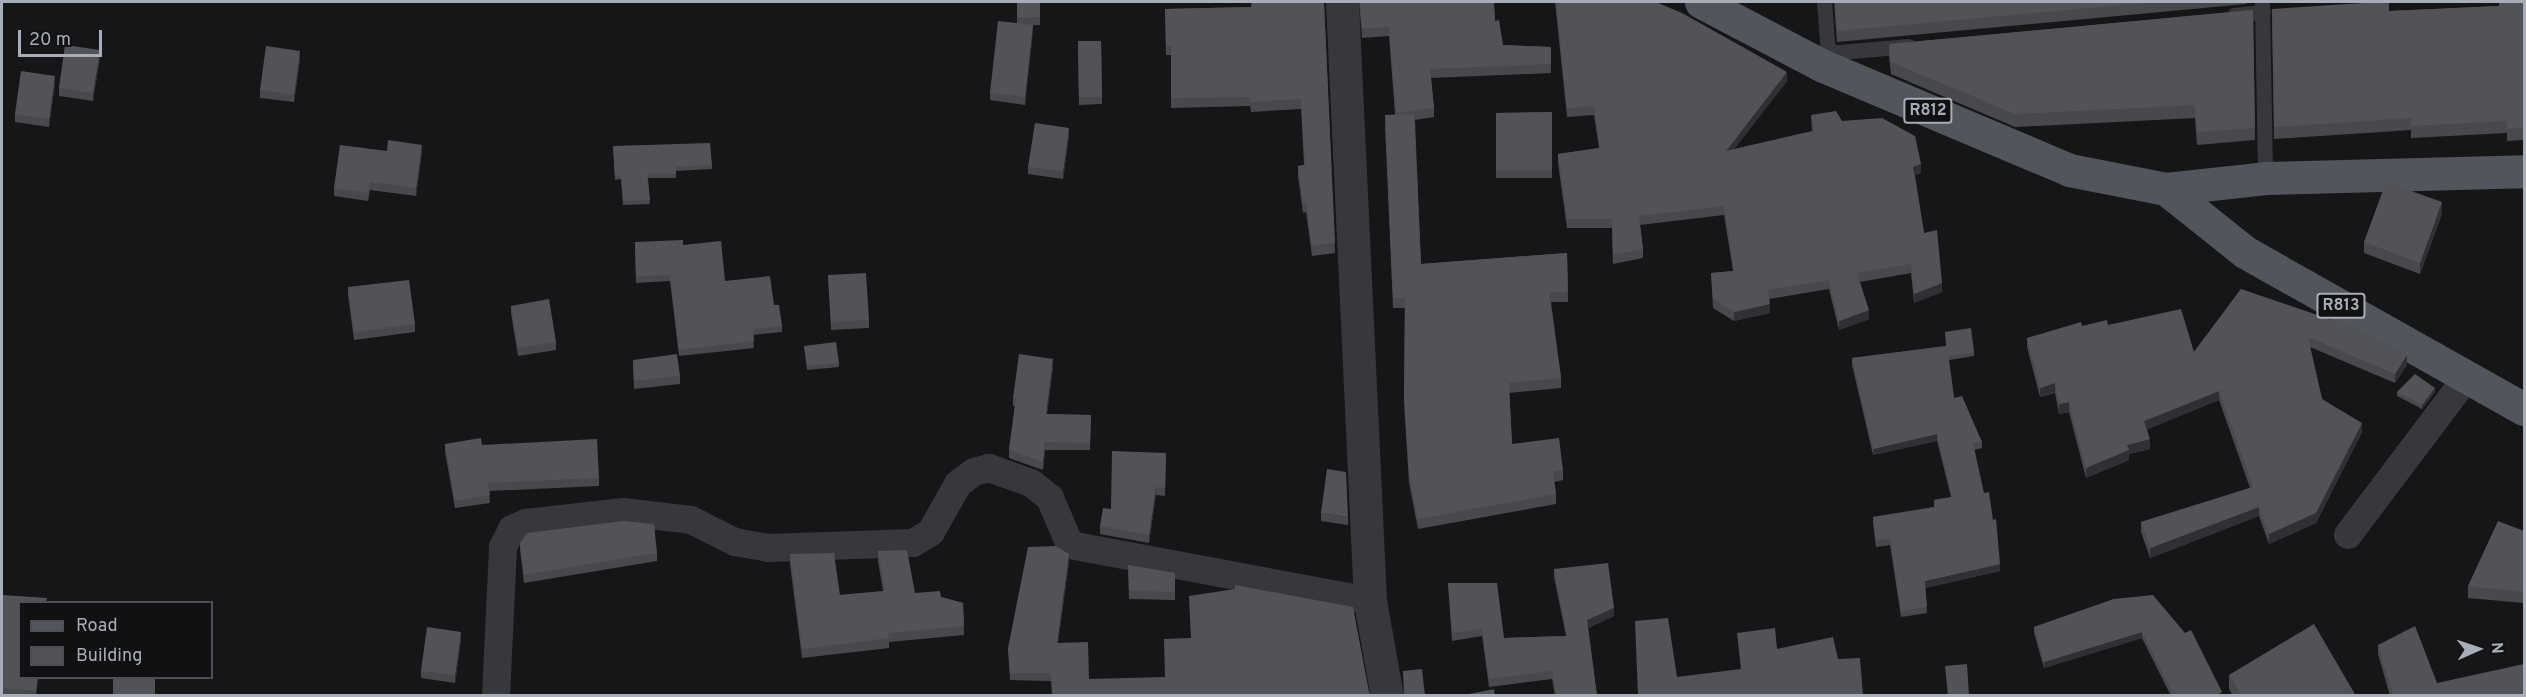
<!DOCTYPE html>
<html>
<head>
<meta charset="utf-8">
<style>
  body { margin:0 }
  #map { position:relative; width:2526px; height:697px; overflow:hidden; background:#161618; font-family:Overpass,sans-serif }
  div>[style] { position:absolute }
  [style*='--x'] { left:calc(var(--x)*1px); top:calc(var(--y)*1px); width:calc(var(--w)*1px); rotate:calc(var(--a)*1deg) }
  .service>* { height:15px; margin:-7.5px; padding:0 7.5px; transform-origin:7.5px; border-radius:7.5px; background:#37383d }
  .minor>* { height:28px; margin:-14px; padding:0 14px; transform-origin:14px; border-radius:14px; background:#37383d }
  .tertiary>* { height:33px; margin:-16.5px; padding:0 16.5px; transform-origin:16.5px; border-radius:16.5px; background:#37383d }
  .primary>* { height:33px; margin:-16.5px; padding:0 16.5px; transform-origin:16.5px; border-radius:16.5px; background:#53555c }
  .wall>* { inset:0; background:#47494d }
  .shaded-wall>* { inset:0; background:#2f3033 }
  .building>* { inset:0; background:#525359 }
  span { translate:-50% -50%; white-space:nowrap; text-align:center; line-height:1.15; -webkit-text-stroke:4.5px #111113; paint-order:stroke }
  .shield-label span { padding:2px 4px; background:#111113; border:2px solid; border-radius:4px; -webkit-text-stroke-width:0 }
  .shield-label { font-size:16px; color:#a8adb8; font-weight:700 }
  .frame { position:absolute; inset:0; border:3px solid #a8adb8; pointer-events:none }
  .legend { position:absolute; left:18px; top:601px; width:195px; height:78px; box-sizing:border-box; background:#111113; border:2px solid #4d4f55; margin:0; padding:8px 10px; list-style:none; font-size:18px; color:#a8adb8 }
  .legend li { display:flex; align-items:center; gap:12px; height:30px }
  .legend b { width:30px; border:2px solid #4d4f55 }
  .north { position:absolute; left:2448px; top:619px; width:60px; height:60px; -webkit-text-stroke:4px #111113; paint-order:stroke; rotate:87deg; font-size:16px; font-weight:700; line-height:24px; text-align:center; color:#a8adb8 }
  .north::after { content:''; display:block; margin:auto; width:21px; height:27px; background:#a8adb8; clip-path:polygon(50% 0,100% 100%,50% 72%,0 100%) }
  .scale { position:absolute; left:18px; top:30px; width:84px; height:27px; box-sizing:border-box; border:3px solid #a8adb8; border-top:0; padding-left:8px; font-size:18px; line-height:21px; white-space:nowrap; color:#a8adb8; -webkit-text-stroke:4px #111113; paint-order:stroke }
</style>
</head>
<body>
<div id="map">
  <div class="service">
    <i style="--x:1824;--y:2;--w:51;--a:85.5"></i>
    <i style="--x:1828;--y:53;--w:8;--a:120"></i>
    <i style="--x:2262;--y:2;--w:176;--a:89"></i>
    <i style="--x:2234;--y:15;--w:29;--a:-6"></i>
    <i style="--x:1828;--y:53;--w:81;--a:-4.9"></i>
  </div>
  <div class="minor">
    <i style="--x:2348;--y:535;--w:198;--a:-53"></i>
    <i style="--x:496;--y:696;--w:149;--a:-87.3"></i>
    <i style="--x:503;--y:547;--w:20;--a:-63"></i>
    <i style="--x:512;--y:529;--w:15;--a:-23"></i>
    <i style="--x:526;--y:523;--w:98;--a:-6.5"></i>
    <i style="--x:623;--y:512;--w:68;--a:6.7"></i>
    <i style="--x:691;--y:520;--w:49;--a:26.6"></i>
    <i style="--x:735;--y:542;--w:34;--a:10"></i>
    <i style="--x:768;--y:548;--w:145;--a:-2"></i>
    <i style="--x:913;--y:543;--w:21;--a:-31"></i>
    <i style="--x:931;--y:532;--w:55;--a:-60.6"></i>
    <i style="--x:958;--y:484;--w:20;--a:-37"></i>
    <i style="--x:974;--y:472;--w:16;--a:-15"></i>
    <i style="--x:989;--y:468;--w:45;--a:19.7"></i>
    <i style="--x:1031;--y:483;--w:24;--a:38"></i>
    <i style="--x:1050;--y:498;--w:51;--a:66.9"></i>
    <i style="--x:1070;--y:545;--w:305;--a:10.6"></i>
  </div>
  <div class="tertiary">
    <i style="--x:1342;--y:2;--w:600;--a:87.32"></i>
    <i style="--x:1370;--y:601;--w:97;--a:79.9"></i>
  </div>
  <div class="primary">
    <i style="--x:1701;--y:2;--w:136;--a:27.7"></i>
    <i style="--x:1821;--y:65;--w:269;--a:22.9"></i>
    <i style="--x:2069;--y:170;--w:99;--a:11.1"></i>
    <i style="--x:2166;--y:189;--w:100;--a:-6.3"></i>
    <i style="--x:2265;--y:178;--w:259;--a:-1.5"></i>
    <i style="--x:2166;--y:189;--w:101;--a:38.6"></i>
    <i style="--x:2245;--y:252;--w:320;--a:29.4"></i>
  </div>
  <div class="wall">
    <i style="clip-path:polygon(1017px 2px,1040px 17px,1040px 25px,1033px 25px,1025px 105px,990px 100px,990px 93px,1017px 23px)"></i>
    <i style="clip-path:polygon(1251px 2px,1324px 2px,1335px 253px,1312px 256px,1306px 212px,1303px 213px,1298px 176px,1298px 166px,1304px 165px,1301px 109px,1251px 112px,1250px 106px,1171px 108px,1171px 55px,1166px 55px,1165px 9px,1251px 7px)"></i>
    <i style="clip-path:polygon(1359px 2px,1494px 2px,1495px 21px,1503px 45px,1551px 47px,1551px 73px,1431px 78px,1434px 108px,1434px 117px,1415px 120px,1421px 264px,1567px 253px,1568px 302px,1551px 302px,1561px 378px,1561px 388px,1509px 393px,1512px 444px,1563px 470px,1563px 480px,1554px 482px,1556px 494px,1556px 504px,1418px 529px,1409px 483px,1404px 403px,1405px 308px,1393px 308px,1385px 125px,1395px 114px,1389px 36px,1362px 38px)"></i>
    <i style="clip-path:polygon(1555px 2px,1656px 2px,1787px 81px,1734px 149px,1812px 131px,1811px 115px,1842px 121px,1921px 173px,1915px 175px,1924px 233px,1942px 292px,1914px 303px,1911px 273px,1860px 282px,1869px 319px,1839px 330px,1829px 289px,1769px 299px,1770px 313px,1734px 321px,1713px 308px,1711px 273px,1733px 271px,1724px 215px,1640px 225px,1643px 249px,1643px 258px,1613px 264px,1612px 228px,1567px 228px,1558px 163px,1558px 154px,1599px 148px,1594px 115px,1567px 117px)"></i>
    <i style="clip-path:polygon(1834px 2px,2246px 2px,2246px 4px,1837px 42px)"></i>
    <i style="clip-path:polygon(2499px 2px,2524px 2px,2524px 140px,2507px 141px,2507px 133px,2411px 138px,2411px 130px,2274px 139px,2272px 9px,2389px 11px,2499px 6px)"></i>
    <i style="clip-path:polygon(2253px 10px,2255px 140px,2197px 145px,2195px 118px,2015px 127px,1891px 74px,1889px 57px,1889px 44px)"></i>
    <i style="clip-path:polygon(1078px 41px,1101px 41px,1102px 104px,1079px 105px)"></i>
    <i style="clip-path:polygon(100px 58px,93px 101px,59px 96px,59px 88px)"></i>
    <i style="clip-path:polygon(300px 59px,294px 102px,260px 98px,260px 90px)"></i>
    <i style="clip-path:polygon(55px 84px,49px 127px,15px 122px,15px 114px)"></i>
    <i style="clip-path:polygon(1552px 112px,1552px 178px,1496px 178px,1496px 113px)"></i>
    <i style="clip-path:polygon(1069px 136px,1063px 179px,1028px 174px,1028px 167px)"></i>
    <i style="clip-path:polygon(613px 146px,712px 165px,712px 169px,676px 171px,676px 178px,648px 178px,650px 204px,623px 205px,621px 179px,615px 180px)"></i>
    <i style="clip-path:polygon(387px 151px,422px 152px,416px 196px,370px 190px,368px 201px,334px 196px,334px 188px)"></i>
    <i style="clip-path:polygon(2442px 214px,2420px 274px,2364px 253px,2364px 242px)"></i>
    <i style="clip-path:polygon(635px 242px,683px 245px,725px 281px,774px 305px,782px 326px,782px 332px,753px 335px,754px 348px,679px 356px,670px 281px,636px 283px)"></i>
    <i style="clip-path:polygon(828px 275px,869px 320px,869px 328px,831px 330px)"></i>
    <i style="clip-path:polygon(348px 287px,415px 324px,415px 332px,354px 340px,348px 295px)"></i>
    <i style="clip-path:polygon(2241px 289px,2407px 365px,2395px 383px,2310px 347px,2322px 399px,2362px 432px,2316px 523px,2269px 544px,2259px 516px,2150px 558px,2141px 532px,2141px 522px,2250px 488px,2219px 400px,2147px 429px,2150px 449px,2129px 454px,2129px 460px,2086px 478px,2069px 412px,2059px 414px,2055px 393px,2040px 397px,2027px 347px,2027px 338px,2082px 326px,2108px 325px,2194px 352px)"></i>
    <i style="clip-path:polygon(511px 306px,556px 342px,556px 350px,518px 356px,511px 313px)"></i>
    <i style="clip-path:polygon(1945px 332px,1974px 352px,1974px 356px,1949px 360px,1954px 398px,1982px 442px,1982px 448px,1974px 450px,2000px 571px,1925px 588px,1927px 613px,1901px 617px,1890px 545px,1876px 547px,1873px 523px,1873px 517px,1934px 507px,1934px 500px,1951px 497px,1937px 441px,1873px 455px,1852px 365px,1852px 358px,1946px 346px)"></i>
    <i style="clip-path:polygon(804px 346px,839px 363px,839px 367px,807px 370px)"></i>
    <i style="clip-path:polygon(633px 360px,680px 376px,680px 384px,634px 389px)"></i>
    <i style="clip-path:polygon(1053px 367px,1047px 414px,1091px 415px,1090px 450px,1045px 450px,1043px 470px,1009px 458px,1009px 450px,1015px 406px,1013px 406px,1013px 398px)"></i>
    <i style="clip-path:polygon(2397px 392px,2435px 392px,2422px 409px,2397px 396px)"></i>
    <i style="clip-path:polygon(445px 444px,482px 445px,599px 478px,599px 486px,489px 491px,490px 503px,455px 508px,445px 452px)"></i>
    <i style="clip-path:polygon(1166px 453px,1165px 496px,1156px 495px,1149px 543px,1100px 534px,1100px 526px,1111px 509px)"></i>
    <i style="clip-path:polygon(1321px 513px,1348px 517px,1348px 525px,1321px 521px)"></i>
    <i style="clip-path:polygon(2524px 531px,2524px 603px,2468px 598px,2468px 586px)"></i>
    <i style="clip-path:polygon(520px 543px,657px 553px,657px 561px,524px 583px,520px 550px)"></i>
    <i style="clip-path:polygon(878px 551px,915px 593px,941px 597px,963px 603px,964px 635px,889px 642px,889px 648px,802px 658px,790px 564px,790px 554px,840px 595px,883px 591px,878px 561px)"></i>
    <i style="clip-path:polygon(1069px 562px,1058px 643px,1089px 679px,1369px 692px,1371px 696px,1052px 696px,1051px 681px,1010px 680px,1008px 648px)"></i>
    <i style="clip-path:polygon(1128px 565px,1175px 573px,1175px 600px,1129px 599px)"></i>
    <i style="clip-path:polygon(1554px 569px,1614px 616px,1588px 628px,1597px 696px,1555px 696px,1552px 679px,1489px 687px,1482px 636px,1452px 641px,1448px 583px,1504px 638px,1566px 636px,1554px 577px)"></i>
    <i style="clip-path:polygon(2px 595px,47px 603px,20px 678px,38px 678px,36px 696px,2px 696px)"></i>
    <i style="clip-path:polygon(2114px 599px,2222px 696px,2171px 696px,2142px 638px,2044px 668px,2034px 633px,2034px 627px)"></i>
    <i style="clip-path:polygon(461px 640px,455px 683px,421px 678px,421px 671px)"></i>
    <i style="clip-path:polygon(2378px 645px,2437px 683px,2524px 696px,2390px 696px,2378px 654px)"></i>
    <i style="clip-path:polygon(2229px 675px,2356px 696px,2233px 696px,2229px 689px)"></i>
  </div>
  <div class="shaded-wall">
    <i style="clip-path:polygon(1033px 25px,1033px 33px,1025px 105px,1025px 97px)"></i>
    <i style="clip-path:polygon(100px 50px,100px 58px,93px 101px,93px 93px)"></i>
    <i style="clip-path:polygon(300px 51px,300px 59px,294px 102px,294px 95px)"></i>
    <i style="clip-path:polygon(1787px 72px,1787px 81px,1726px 160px,1726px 151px)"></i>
    <i style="clip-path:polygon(55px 76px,55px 84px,49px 127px,49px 119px)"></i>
    <i style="clip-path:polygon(1069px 128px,1069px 136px,1063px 179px,1063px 171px)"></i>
    <i style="clip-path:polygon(422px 145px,422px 152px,416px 196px,416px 188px)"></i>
    <i style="clip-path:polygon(1921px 164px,1921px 173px,1913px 176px,1913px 167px)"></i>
    <i style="clip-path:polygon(2442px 202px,2442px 214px,2420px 274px,2420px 263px)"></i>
    <i style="clip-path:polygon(1942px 283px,1942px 292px,1914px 303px,1914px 294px)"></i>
    <i style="clip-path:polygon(1770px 304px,1770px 313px,1734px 321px,1734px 312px)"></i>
    <i style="clip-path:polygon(1869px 310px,1869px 319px,1839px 330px,1839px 321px)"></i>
    <i style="clip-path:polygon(2407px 355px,2407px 365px,2395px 383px,2395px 374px)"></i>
    <i style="clip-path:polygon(1053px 359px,1053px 367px,1046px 422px,1046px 414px)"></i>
    <i style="clip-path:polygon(2055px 383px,2055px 393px,2040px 397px,2040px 388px)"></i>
    <i style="clip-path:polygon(2435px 388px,2435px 392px,2422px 409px,2422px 405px)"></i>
    <i style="clip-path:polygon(2219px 391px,2219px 400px,2144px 431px,2144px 421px)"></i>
    <i style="clip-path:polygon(2069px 402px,2069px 412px,2059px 414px,2059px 404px)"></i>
    <i style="clip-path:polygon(2362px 423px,2362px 432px,2316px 523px,2269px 544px,2269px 534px)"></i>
    <i style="clip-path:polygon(1937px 434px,1937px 441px,1873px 455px,1873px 449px)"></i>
    <i style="clip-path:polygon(2150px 439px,2150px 449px,2129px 454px,2129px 460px,2086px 478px,2086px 468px,2127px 445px)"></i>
    <i style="clip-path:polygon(1045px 442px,1045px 450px,1043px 470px,1043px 462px)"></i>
    <i style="clip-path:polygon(1156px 487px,1156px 495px,1149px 543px,1149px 535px)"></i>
    <i style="clip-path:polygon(2259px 507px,2259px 516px,2150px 558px,2150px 548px)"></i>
    <i style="clip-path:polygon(1069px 554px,1069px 562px,1057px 650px,1057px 643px)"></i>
    <i style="clip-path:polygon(2000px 564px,2000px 571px,1925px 588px,1925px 581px)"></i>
    <i style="clip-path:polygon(1614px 608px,1614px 616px,1587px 628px,1587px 620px)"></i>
    <i style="clip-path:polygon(461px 632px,461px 640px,455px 683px,455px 675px)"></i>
    <i style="clip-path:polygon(2142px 632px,2142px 638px,2044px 668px,2044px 662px)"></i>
  </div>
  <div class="building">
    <i style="clip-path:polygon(1017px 2px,1040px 2px,1040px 17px,1017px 18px)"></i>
    <i style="clip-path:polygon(1252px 2px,1324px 2px,1335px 243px,1312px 246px,1306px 202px,1303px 203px,1298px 166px,1305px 165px,1301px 99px,1251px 102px,1250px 97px,1171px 98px,1171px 46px,1166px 46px,1165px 9px,1252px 7px)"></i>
    <i style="clip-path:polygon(1360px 2px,1494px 2px,1495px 21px,1499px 20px,1503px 45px,1551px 47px,1551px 64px,1430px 69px,1434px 108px,1396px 113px,1389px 27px,1362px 28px)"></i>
    <i style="clip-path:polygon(1556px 2px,1656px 2px,1682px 13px,1787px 72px,1726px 151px,1814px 131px,1811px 115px,1836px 111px,1842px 121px,1882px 118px,1915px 136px,1921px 164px,1913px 167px,1924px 233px,1937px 230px,1942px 283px,1914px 294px,1911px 264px,1857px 273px,1869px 310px,1839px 321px,1829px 280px,1768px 290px,1770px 304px,1734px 312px,1713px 299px,1711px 273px,1734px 271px,1724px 206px,1639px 216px,1643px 249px,1613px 255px,1612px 219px,1567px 219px,1558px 154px,1600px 148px,1594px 106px,1567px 108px)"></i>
    <i style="clip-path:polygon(1835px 2px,2155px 2px,1837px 31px)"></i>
    <i style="clip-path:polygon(2379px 2px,2389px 2px,2389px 11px,2500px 6px,2499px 2px,2524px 2px,2524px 128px,2507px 129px,2507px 121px,2411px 126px,2411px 118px,2274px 127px,2272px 9px)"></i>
    <i style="clip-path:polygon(2253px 10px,2255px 128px,2197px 132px,2195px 105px,2015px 114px,1891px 62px,1889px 44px)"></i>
    <i style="clip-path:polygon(998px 21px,1033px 25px,1025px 97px,990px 93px)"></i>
    <i style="clip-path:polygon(1078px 41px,1101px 41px,1102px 97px,1079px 97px)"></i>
    <i style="clip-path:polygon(65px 45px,100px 50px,93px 93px,59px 88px)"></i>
    <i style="clip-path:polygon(266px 46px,300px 51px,294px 95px,260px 90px)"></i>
    <i style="clip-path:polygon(21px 71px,55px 76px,49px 119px,15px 114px)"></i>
    <i style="clip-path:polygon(1552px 112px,1552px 170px,1496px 170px,1496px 113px)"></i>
    <i style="clip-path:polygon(1414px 114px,1421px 264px,1567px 253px,1568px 292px,1549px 292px,1561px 378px,1509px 383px,1512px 444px,1559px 438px,1563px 470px,1553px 472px,1556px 494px,1418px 519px,1409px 473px,1404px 393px,1405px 298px,1393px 298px,1385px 115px)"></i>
    <i style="clip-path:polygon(1035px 123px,1069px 128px,1063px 171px,1028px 167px)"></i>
    <i style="clip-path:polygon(388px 140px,422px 145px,416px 188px,370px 182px,368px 193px,334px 188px,340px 145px,387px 151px)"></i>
    <i style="clip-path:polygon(710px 143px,712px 165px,676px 167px,676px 174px,647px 174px,650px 200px,623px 201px,621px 175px,615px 176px,613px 146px)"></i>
    <i style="clip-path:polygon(2386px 182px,2442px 202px,2420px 263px,2364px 242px)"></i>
    <i style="clip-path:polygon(683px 240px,683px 245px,721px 241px,725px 281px,770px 276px,774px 305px,779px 305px,782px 326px,753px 329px,754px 341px,679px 350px,670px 275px,636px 276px,635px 242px)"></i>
    <i style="clip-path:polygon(866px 273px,869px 320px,831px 322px,828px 275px)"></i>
    <i style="clip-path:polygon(409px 280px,415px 324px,354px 332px,348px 287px)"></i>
    <i style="clip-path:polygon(2241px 289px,2364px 331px,2407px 355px,2395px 374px,2308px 337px,2322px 399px,2362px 423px,2316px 513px,2269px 534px,2259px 507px,2150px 548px,2141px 522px,2253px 487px,2219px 391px,2144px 421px,2150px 439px,2127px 445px,2129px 450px,2086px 468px,2069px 402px,2059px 404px,2055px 383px,2040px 388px,2027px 338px,2081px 322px,2082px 326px,2107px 320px,2108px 325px,2181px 309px,2194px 352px)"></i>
    <i style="clip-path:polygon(549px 299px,556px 342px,518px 348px,511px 306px)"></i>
    <i style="clip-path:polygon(1971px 328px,1974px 352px,1948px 356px,1945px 332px)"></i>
    <i style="clip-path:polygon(836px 342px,839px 363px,807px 366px,804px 346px)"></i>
    <i style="clip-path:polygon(1947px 346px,1954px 398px,1962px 396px,1982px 442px,1973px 443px,1984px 493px,1989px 492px,1993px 520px,1996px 519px,2000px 564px,1925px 581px,1927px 607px,1901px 611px,1890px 538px,1876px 541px,1873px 517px,1935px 507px,1934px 500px,1952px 497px,1937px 434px,1873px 449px,1852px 358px)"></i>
    <i style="clip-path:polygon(677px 354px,680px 376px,634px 381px,633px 360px)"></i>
    <i style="clip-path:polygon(1019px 354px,1053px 359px,1046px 414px,1091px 415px,1090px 443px,1045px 442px,1043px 462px,1009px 450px,1016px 398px,1013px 398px)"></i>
    <i style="clip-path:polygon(2415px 374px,2435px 388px,2422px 405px,2397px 392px)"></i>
    <i style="clip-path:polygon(481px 438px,482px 445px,597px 439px,599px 478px,488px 483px,490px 495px,455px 501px,445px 444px)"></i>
    <i style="clip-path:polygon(1112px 451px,1166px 453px,1165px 488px,1156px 487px,1149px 535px,1100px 526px,1103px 508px,1111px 509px)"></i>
    <i style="clip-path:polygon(1327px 469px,1346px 472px,1348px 517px,1321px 513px)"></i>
    <i style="clip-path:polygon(623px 521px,654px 524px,657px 553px,524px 575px,520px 543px,527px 533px)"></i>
    <i style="clip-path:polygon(2498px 521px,2524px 531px,2524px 592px,2468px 586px)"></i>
    <i style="clip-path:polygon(1056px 546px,1069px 554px,1057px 643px,1088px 642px,1089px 679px,1165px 677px,1164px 639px,1191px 638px,1189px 596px,1235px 589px,1235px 585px,1353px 607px,1369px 692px,1371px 696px,1053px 696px,1051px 673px,1010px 673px,1008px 648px,1028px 547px)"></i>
    <i style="clip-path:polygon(907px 550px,915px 593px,940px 591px,941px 597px,963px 603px,964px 626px,888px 633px,889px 638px,802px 649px,790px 554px,834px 553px,840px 595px,885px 591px,878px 551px)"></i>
    <i style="clip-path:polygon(1608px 563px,1614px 608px,1587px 620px,1597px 696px,1556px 696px,1552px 671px,1489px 679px,1482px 629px,1452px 633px,1448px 583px,1497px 583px,1504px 638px,1567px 636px,1554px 569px)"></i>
    <i style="clip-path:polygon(1128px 565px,1175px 573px,1175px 592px,1129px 591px)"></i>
    <i style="clip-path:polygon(2px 595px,47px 598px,46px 603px,20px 603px,20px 678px,37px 678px,36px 691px,2px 688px)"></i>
    <i style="clip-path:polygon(2153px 595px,2185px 633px,2191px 630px,2222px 692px,2216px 696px,2174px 696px,2142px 632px,2044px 662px,2034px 627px,2114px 599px)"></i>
    <i style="clip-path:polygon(1668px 618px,1677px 677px,1741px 669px,1737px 633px,1775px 628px,1777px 649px,1833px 637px,1838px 659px,1860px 658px,1863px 695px,1852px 696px,1638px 696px,1635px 621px)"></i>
    <i style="clip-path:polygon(2314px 624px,2356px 696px,2242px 696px,2229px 675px)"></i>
    <i style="clip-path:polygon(2415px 626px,2437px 683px,2524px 664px,2524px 696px,2393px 696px,2378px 645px)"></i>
    <i style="clip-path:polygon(427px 627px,461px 632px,455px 675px,421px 671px)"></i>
    <i style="clip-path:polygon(1967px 664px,1969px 696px,1948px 696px,1945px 666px)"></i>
    <i style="clip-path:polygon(1422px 669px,1425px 696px,1404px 696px,1403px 671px)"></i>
    <i style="clip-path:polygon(113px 678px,155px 678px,155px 696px,113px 696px)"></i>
    <i style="clip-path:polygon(1494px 689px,1495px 696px,1459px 696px)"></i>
  </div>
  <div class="shield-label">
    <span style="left:1928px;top:111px">R812</span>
    <span style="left:2341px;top:306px">R813</span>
  </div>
  <div class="frame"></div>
  <ul class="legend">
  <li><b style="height:8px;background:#53555c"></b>Road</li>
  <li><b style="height:16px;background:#525359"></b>Building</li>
  </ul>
  <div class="north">N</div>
  <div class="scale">20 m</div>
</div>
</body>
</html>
